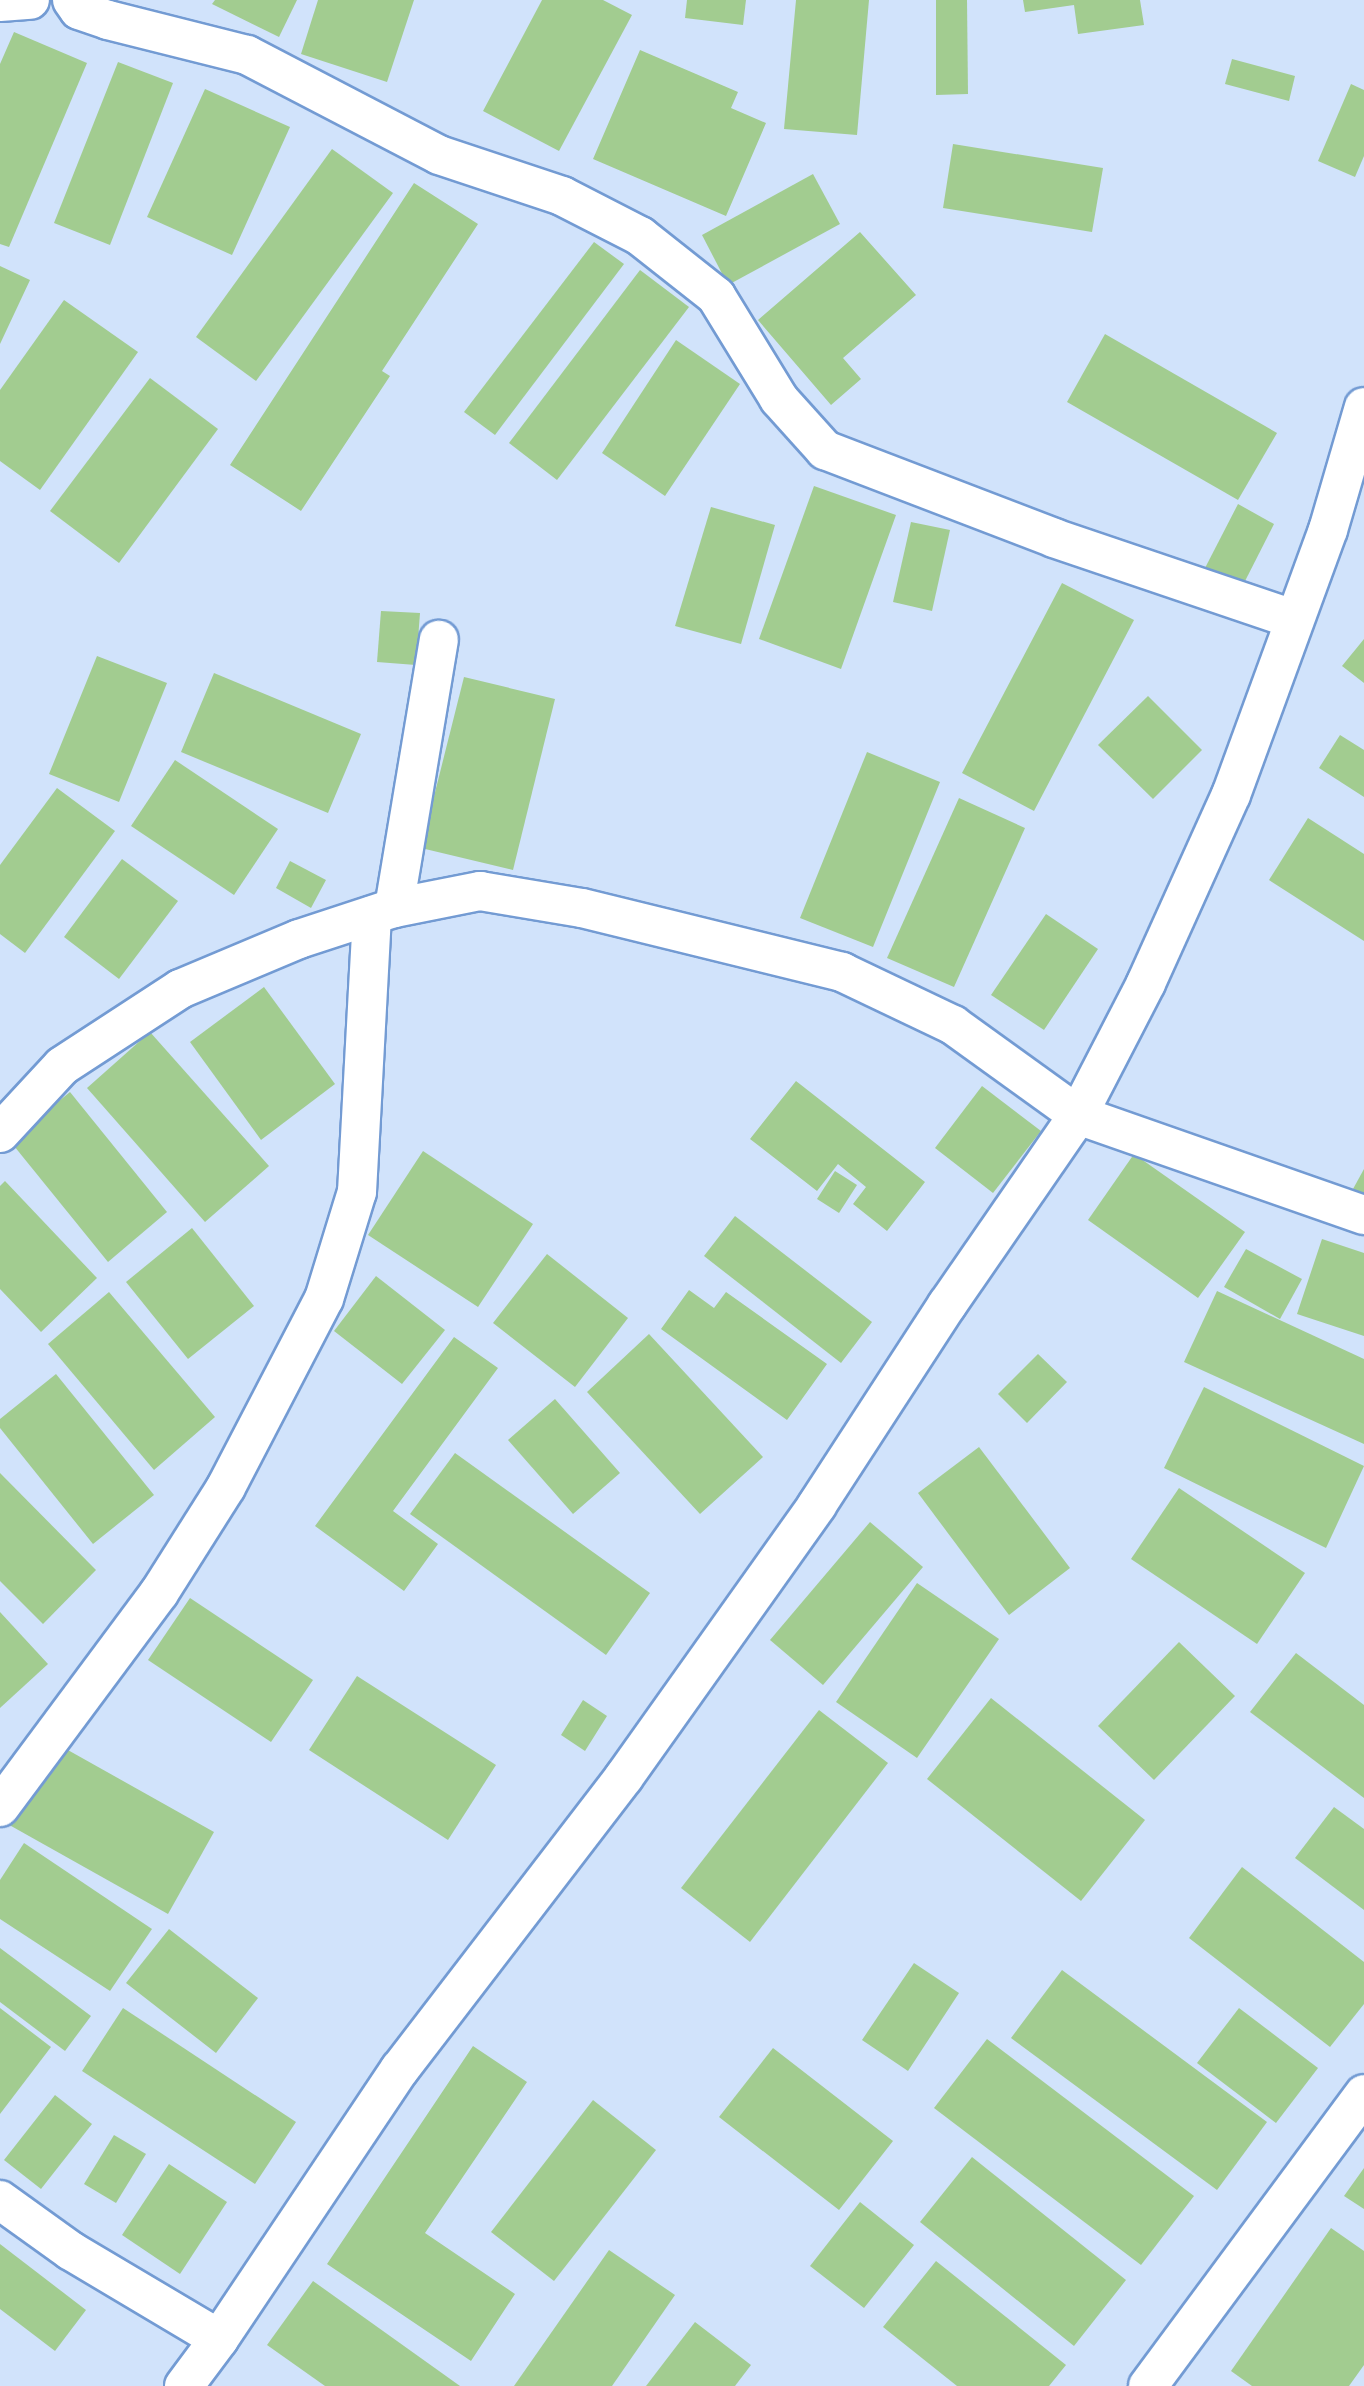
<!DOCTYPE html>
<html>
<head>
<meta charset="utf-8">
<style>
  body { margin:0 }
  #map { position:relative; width:1364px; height:2386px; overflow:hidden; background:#d1e3fb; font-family:"Asap Condensed",sans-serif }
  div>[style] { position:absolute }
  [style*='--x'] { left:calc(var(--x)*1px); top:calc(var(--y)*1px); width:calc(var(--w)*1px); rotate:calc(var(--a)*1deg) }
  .building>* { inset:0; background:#a2cc90 }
  .roads { filter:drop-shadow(2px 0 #739bd3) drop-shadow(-2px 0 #739bd3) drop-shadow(0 2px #739bd3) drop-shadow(0 -2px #739bd3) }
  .minor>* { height:38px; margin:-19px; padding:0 19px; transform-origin:19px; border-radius:19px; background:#fff }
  span { translate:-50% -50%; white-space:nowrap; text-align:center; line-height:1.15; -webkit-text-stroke:5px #fff; paint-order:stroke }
</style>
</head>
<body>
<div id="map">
  <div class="building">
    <i style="clip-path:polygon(215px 0,297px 0,279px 37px,212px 4px)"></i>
    <i style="clip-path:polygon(318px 0,414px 0,387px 82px,301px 54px)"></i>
    <i style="clip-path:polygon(542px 0,603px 0,632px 15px,559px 151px,483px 111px)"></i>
    <i style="clip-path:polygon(687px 0,746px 0,743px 25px,685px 18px)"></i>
    <i style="clip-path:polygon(796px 0,869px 0,857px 135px,784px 129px)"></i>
    <i style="clip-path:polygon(936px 0,967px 0,968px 94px,936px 95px)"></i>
    <i style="clip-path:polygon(1023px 0,1140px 0,1144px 25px,1078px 34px,1074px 5px,1025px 12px)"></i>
    <i style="clip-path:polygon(14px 32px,87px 63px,9px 247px,0 244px,0 64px)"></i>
    <i style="clip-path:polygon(640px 50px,738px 92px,731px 108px,766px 123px,726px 216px,593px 159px)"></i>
    <i style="clip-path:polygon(1232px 59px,1295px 76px,1289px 101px,1225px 84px)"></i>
    <i style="clip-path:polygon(118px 62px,173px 83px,110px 245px,54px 223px)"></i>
    <i style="clip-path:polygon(1351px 84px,1364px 90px,1364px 156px,1355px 177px,1318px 161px)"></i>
    <i style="clip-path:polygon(205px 89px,290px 127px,232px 255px,147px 217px)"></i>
    <i style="clip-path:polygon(953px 144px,1103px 168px,1092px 232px,943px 208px)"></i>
    <i style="clip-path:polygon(332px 149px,393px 193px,256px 381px,196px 337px)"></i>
    <i style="clip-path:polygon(813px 174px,840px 224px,728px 285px,702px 235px)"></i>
    <i style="clip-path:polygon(414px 183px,478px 224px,382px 371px,390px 376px,301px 511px,230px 465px)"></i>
    <i style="clip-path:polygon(860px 232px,916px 295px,843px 358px,861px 379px,831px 405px,758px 320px)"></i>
    <i style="clip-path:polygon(594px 242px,624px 264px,495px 435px,464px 412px)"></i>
    <i style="clip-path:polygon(0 266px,30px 280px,0 344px)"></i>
    <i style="clip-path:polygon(640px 270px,689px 307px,557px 480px,509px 443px)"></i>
    <i style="clip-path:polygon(64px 300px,138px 352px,40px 490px,0 461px,0 390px)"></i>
    <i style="clip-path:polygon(1105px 334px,1277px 433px,1238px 500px,1067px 402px)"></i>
    <i style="clip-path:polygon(676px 340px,740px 384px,665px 496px,602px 453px)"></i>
    <i style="clip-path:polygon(150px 378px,218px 429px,119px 563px,50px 511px)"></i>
    <i style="clip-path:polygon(814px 486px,896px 515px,841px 669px,759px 639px)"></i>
    <i style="clip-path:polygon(1238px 504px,1274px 524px,1242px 587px,1205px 568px)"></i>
    <i style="clip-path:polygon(711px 507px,775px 525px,741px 644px,675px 626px)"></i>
    <i style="clip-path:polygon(911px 522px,950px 530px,932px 611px,893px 602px)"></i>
    <i style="clip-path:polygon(1062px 583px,1134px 620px,1034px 811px,962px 773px)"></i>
    <i style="clip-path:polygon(381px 611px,420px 613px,416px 665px,377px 662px)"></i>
    <i style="clip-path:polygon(1364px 639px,1364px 683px,1342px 666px)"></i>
    <i style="clip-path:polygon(97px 656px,167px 683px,119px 802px,49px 774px)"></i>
    <i style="clip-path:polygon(214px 673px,361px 734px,328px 813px,181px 752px)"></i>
    <i style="clip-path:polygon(464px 677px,555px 699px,513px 870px,421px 848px)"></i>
    <i style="clip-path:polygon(1148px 696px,1202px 750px,1153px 799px,1098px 745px)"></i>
    <i style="clip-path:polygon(1340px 735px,1364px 750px,1364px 797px,1319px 768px)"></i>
    <i style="clip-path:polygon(867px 752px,940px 782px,873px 947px,800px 918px)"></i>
    <i style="clip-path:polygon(175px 760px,278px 829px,234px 895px,131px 826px)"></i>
    <i style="clip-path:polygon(57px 788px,115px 831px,25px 953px,0 934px,0 865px)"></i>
    <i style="clip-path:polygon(959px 798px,1025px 828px,954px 987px,887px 958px)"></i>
    <i style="clip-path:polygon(1308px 818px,1364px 854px,1364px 941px,1269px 880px)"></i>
    <i style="clip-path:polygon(122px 859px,178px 901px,119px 979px,64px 937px)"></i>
    <i style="clip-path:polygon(290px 861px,326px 880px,311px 908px,276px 888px)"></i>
    <i style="clip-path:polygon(1046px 914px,1098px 949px,1044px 1030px,991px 995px)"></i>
    <i style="clip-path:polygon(264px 987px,335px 1084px,261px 1140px,190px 1042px)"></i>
    <i style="clip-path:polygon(150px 1032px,269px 1166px,205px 1222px,87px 1088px)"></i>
    <i style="clip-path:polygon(796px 1081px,925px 1182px,887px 1231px,853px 1204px,866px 1187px,838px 1164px,817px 1191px,750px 1139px)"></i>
    <i style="clip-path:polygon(982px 1086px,1041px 1131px,993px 1193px,935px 1148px)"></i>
    <i style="clip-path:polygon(70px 1092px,167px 1212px,108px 1262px,10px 1141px)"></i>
    <i style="clip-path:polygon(423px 1151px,533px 1224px,478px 1307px,368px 1235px)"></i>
    <i style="clip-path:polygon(1134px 1154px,1245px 1232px,1198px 1298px,1088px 1220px)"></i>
    <i style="clip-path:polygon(1364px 1169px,1364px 1195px,1353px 1189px)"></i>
    <i style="clip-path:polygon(835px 1171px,857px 1185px,839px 1213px,817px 1199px)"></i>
    <i style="clip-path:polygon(5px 1181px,97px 1278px,41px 1332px,0 1289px,0 1186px)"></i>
    <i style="clip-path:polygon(735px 1216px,872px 1322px,841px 1363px,704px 1256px)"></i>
    <i style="clip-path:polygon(192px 1228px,254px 1306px,188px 1359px,126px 1282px)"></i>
    <i style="clip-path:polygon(1322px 1239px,1364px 1253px,1364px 1336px,1297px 1314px)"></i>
    <i style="clip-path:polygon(1246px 1249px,1302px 1279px,1280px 1319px,1224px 1287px)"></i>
    <i style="clip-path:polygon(547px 1254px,628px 1318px,575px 1387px,493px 1323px)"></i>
    <i style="clip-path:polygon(376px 1276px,445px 1330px,402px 1384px,334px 1331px)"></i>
    <i style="clip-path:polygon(689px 1290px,714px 1308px,726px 1292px,827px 1364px,787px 1420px,661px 1329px)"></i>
    <i style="clip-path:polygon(1217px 1291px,1364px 1359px,1364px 1444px,1184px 1362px)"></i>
    <i style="clip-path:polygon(109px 1292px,215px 1417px,154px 1470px,48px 1344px)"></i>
    <i style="clip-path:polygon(649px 1334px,763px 1457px,700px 1514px,587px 1392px)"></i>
    <i style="clip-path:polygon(454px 1337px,498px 1368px,393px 1511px,438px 1544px,404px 1591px,315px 1526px)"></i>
    <i style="clip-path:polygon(1038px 1354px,1067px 1382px,1027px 1423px,998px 1394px)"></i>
    <i style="clip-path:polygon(56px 1374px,154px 1495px,93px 1544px,0 1428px,0 1419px)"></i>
    <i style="clip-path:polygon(1204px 1387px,1364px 1466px,1326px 1548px,1164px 1468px)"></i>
    <i style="clip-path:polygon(555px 1399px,620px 1473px,573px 1514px,508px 1440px)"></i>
    <i style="clip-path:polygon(979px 1447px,1070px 1568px,1009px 1615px,918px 1493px)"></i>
    <i style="clip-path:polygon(455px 1453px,650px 1593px,606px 1655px,410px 1514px)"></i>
    <i style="clip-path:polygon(0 1473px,96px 1570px,43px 1624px,0 1581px)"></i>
    <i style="clip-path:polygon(1179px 1488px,1305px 1573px,1257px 1644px,1131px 1559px)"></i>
    <i style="clip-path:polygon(870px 1522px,923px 1567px,823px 1685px,770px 1640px)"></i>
    <i style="clip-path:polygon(917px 1583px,999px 1639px,917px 1758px,836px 1702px)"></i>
    <i style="clip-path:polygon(190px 1598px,313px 1680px,271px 1742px,148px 1660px)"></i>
    <i style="clip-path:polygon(0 1612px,48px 1664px,0 1708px)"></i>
    <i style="clip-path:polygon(1179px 1642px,1235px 1696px,1154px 1780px,1098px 1726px)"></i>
    <i style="clip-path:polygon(1296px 1653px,1364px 1705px,1364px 1798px,1250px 1712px)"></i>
    <i style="clip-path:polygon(357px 1676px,496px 1765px,448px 1840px,309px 1750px)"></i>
    <i style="clip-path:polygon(991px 1698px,1145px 1820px,1081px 1901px,927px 1779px)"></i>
    <i style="clip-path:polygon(583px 1700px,607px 1716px,585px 1751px,561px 1735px)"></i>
    <i style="clip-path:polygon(819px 1710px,888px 1763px,750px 1942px,681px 1888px)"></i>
    <i style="clip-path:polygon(50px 1740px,214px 1832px,168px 1914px,4px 1822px)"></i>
    <i style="clip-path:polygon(1334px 1807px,1364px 1829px,1364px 1910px,1295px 1858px)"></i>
    <i style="clip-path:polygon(24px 1843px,152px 1929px,110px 1991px,0 1919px,0 1880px)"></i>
    <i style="clip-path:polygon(1242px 1867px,1364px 1962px,1364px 2004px,1330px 2047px,1189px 1938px)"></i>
    <i style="clip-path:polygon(169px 1929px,258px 1998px,216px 2053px,126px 1983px)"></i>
    <i style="clip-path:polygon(0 1948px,91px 2016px,65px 2051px,0 2002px)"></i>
    <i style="clip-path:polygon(914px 1963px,959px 1993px,908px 2071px,862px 2040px)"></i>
    <i style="clip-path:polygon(1062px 1970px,1267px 2122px,1217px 2190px,1011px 2038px)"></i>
    <i style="clip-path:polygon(0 2008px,51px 2047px,0 2114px)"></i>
    <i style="clip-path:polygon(123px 2008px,296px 2122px,255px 2184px,82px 2071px)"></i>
    <i style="clip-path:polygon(1239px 2008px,1318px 2068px,1276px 2123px,1197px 2063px)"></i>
    <i style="clip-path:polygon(987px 2039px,1194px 2196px,1141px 2265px,934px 2108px)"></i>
    <i style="clip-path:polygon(473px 2046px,527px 2082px,425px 2233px,515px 2294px,471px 2361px,327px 2264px)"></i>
    <i style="clip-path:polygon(773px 2048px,893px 2141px,839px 2210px,719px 2117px)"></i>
    <i style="clip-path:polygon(55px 2095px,92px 2124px,41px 2189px,4px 2160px)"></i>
    <i style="clip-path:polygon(593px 2100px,656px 2150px,554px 2281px,491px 2232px)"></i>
    <i style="clip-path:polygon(114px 2135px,146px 2154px,116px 2203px,84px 2184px)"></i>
    <i style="clip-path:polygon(972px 2157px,1126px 2280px,1074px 2346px,920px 2222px)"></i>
    <i style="clip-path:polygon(169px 2164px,227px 2202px,180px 2274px,122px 2235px)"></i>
    <i style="clip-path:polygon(1364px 2168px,1364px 2209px,1344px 2196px)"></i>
    <i style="clip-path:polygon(860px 2202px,914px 2245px,864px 2308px,810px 2266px)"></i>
    <i style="clip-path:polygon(1331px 2228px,1364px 2251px,1364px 2365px,1349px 2386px,1252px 2386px,1231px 2371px)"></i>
    <i style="clip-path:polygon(0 2244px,86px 2310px,55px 2351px,0 2309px)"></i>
    <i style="clip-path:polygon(609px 2250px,675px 2295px,612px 2386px,514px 2386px)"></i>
    <i style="clip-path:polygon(936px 2261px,1066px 2365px,1049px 2386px,957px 2386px,883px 2327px)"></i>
    <i style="clip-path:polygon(313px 2281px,460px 2386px,325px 2386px,267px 2345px)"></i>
    <i style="clip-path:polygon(695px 2322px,751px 2365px,735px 2386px,646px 2386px)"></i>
  </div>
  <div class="roads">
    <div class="minor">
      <i style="--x:72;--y:0;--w:12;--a:55"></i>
      <i style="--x:79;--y:10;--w:31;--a:19"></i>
      <i style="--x:108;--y:20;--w:143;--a:14.1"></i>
      <i style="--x:247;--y:55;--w:216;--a:27.5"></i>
      <i style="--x:439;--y:155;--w:130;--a:18.4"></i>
      <i style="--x:562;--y:196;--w:88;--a:27.1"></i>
      <i style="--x:640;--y:236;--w:97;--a:38.3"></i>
      <i style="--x:716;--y:296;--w:121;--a:58.5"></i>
      <i style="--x:779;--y:399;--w:69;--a:48"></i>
      <i style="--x:825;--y:450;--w:245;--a:21"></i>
      <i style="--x:1054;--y:538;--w:252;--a:18.7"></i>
      <i style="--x:0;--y:2;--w:30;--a:-4"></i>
      <i style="--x:394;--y:908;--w:272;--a:-80.5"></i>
      <i style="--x:0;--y:1133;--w:91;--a:-47.2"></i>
      <i style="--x:62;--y:1066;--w:141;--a:-33.1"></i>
      <i style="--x:180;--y:989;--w:129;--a:-22.8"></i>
      <i style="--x:299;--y:939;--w:100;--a:-18.1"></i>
      <i style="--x:394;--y:908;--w:88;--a:-11.2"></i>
      <i style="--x:480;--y:891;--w:103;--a:9.5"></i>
      <i style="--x:582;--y:908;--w:268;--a:13.8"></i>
      <i style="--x:842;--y:972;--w:123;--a:25.5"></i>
      <i style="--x:953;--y:1025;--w:154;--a:35.8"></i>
      <i style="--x:1078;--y:1115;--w:303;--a:19.3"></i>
      <i style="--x:0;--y:1807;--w:267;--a:-53.4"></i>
      <i style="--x:159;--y:1593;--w:125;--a:-57.7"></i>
      <i style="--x:226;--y:1487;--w:212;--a:-62.5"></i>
      <i style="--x:324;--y:1299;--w:112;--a:-72.9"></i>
      <i style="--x:357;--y:1192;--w:277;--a:-86.9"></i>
      <i style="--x:0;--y:2200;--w:87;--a:35.7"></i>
      <i style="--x:71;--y:2251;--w:172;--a:30.7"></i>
      <i style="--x:184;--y:2386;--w:59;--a:-53.3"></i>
      <i style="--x:219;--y:2339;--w:325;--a:-56.2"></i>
      <i style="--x:400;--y:2069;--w:368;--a:-52.5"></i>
      <i style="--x:624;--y:1777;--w:334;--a:-54.6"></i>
      <i style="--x:817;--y:1505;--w:239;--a:-57"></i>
      <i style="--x:947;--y:1305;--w:231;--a:-55.4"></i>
      <i style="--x:1078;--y:1115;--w:148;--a:-62.7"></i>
      <i style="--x:1146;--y:983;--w:206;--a:-65.7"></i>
      <i style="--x:1231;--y:795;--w:282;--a:-69.9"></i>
      <i style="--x:1328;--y:530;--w:128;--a:-73.7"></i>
      <i style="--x:1148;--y:2386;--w:363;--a:-53.5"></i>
    </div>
  </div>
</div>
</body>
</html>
